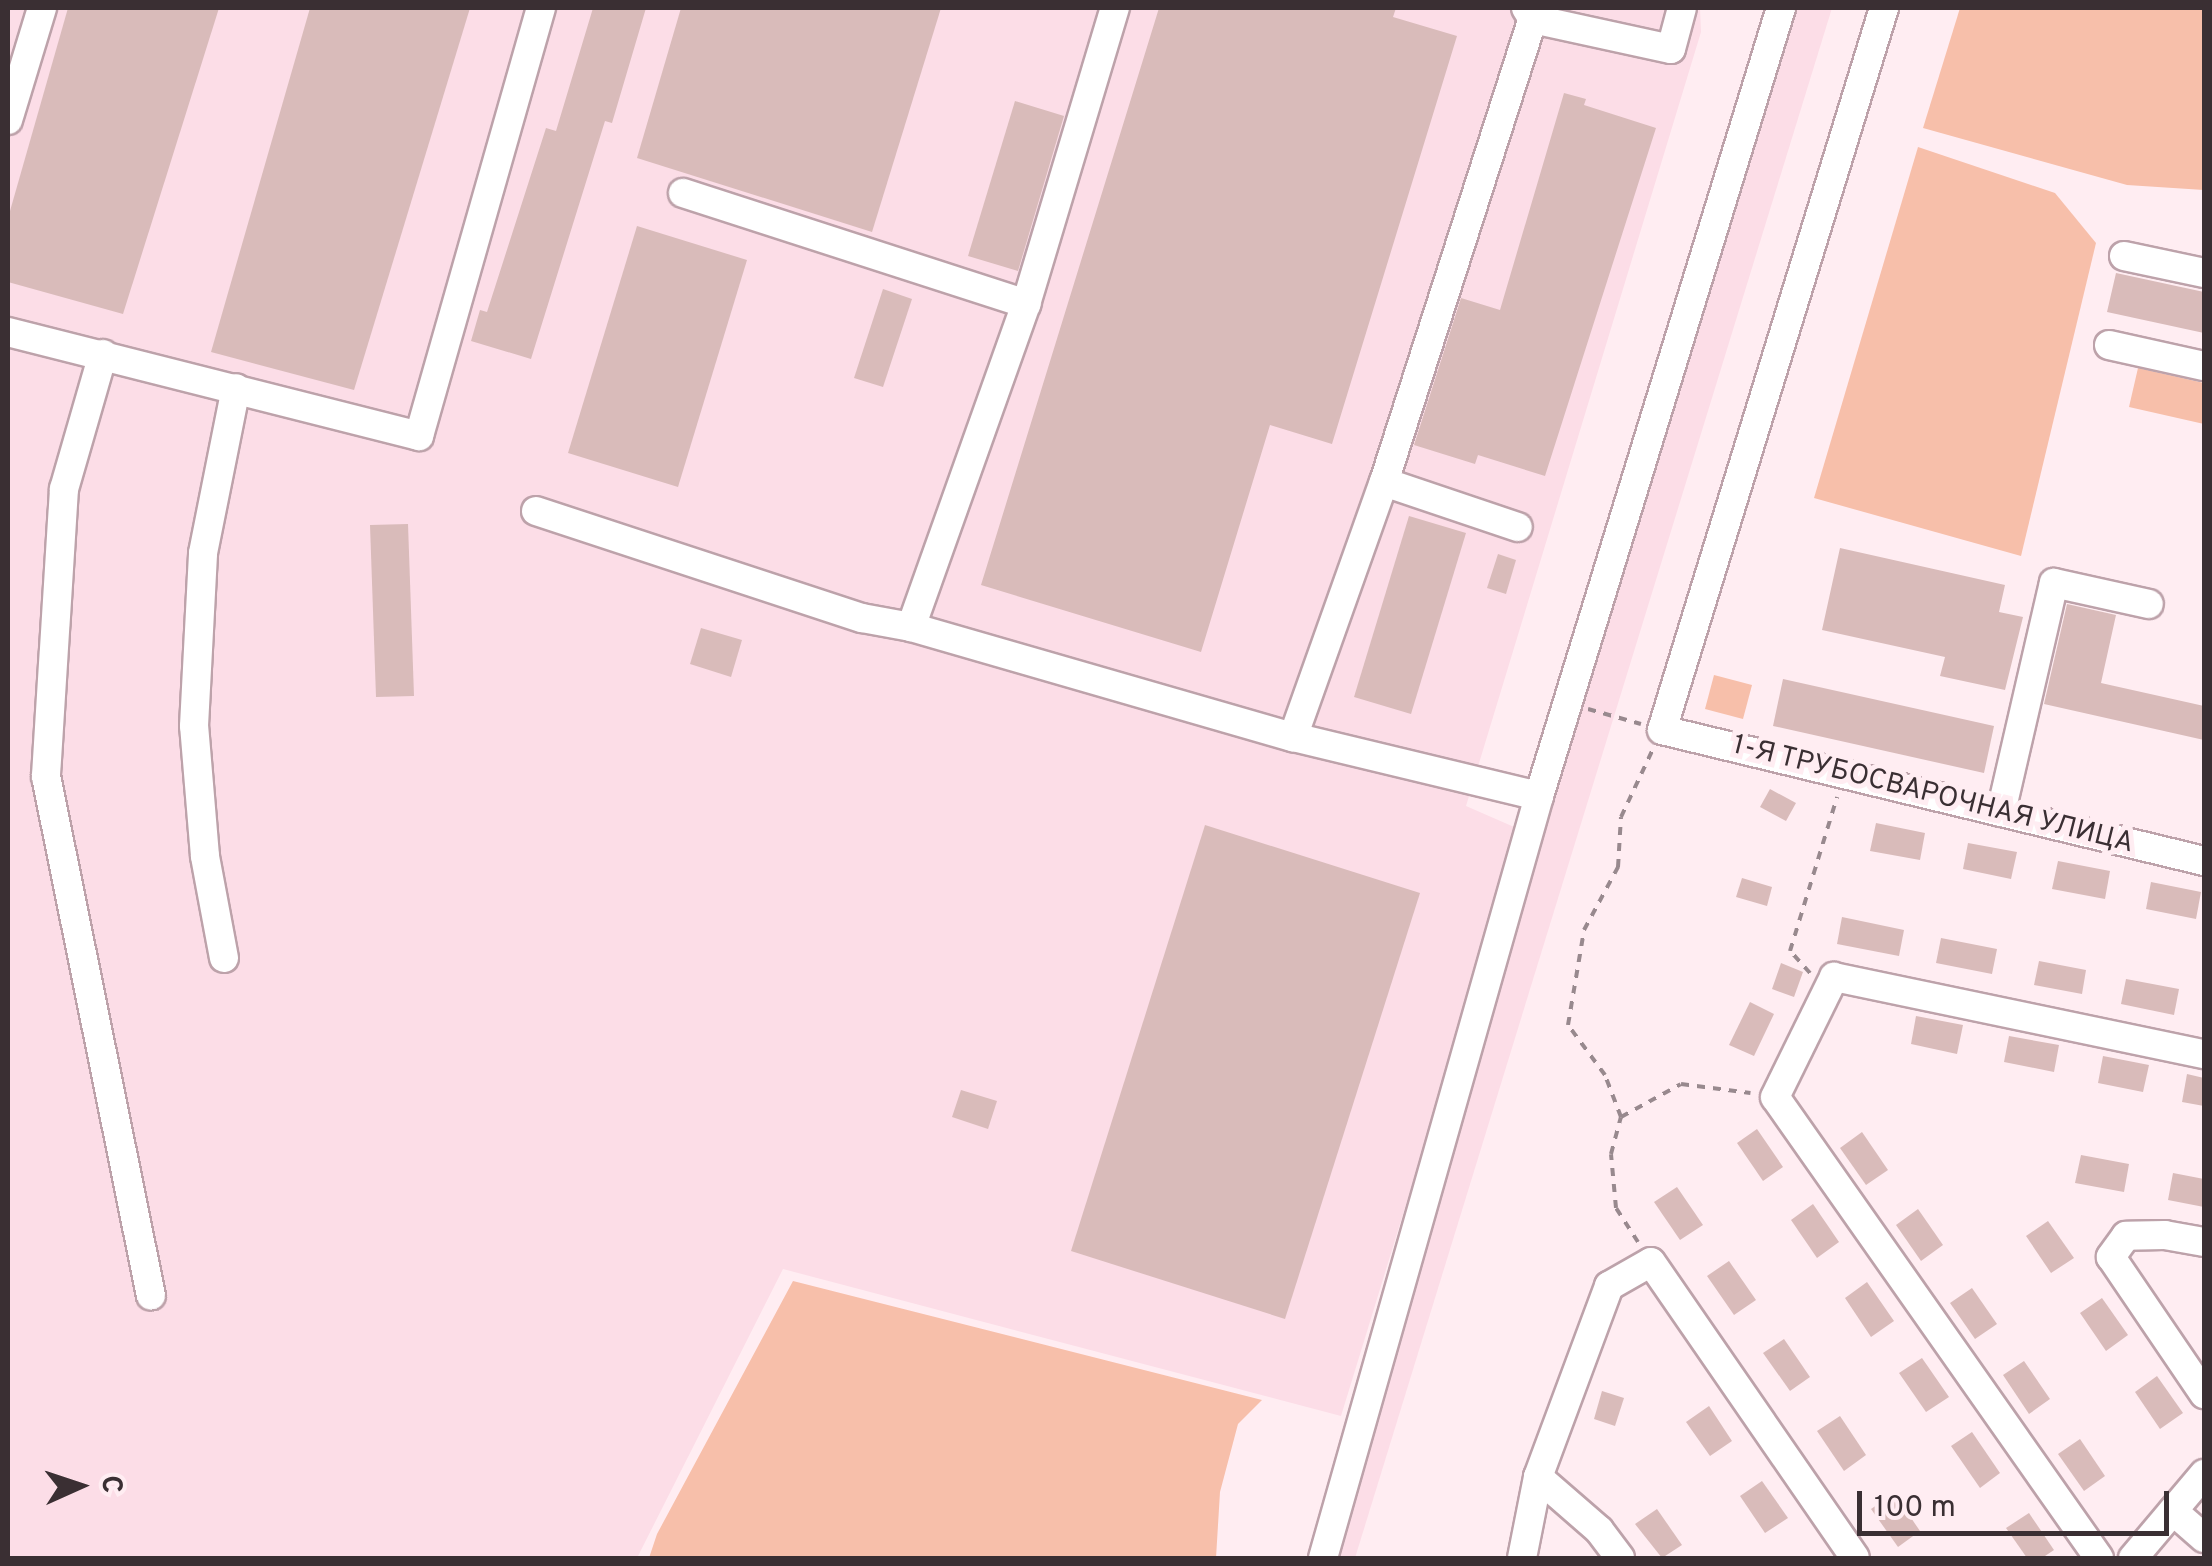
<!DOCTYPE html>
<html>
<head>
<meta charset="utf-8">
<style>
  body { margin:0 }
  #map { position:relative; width:2212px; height:1566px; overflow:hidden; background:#ffedf2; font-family:Overpass,sans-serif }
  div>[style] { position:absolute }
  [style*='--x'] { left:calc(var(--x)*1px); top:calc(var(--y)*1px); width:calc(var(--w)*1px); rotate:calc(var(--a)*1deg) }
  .built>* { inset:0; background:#fcdde7 }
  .green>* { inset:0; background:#f7bfaa }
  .building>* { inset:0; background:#d9bbba }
  .path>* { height:4px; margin-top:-2px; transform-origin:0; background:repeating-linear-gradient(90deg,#98898e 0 8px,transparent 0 16px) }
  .roads { filter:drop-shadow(2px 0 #bda2aa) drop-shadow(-2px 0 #bda2aa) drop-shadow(0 2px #bda2aa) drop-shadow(0 -2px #bda2aa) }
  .minor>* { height:28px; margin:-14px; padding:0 14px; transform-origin:14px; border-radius:14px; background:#fff }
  span { translate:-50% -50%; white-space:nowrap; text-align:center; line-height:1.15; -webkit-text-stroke:10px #ffedf2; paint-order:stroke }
  .street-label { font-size:28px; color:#3a2f33 }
  .frame { position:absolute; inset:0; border:10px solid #3a2f33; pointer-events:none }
  .north { position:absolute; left:30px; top:1436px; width:100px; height:100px; -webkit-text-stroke:8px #ffedf2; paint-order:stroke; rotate:87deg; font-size:28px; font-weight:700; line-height:40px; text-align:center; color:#3a2f33 }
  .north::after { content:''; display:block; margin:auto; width:35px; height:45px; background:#3a2f33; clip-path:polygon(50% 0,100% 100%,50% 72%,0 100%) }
  .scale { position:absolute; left:1857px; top:1491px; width:312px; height:45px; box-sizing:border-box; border:5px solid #3a2f33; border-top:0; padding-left:12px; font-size:30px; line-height:35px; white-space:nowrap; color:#3a2f33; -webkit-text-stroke:8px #ffedf2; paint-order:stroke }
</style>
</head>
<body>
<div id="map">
  <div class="built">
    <i style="clip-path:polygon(8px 8px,1700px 8px,1701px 32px,1466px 806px,1521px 830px,1341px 1416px,783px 1269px,637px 1558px,8px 1558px)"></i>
    <i style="clip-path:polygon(1788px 8px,1832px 8px,1355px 1558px,1310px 1558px)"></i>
  </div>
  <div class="green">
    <i style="clip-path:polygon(1960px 8px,2204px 8px,2204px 190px,2127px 185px,1923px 128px)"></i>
    <i style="clip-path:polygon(1918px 147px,2055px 193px,2096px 243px,2021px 556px,1814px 498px)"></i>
    <i style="clip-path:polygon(2138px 368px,2204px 383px,2204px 424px,2129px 407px)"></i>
    <i style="clip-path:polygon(1714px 675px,1752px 685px,1743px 719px,1705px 709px)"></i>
    <i style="clip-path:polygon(793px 1281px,1262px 1400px,1238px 1424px,1220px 1492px,1216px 1558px,649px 1558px,657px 1534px)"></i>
  </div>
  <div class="building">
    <i style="clip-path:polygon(68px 8px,219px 8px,123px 314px,8px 282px,8px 218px)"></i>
    <i style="clip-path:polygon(310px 8px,470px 8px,354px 390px,211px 352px)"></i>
    <i style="clip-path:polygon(593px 8px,646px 8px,612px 123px,605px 121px,531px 359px,471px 341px,480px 310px,487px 312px,546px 128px,556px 131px)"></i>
    <i style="clip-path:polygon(681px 8px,941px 8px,872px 232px,637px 158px)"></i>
    <i style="clip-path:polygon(1159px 8px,1396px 8px,1393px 17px,1457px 36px,1332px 444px,1270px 425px,1201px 652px,981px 585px)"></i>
    <i style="clip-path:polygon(1564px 93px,1586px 99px,1584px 105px,1656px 128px,1545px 476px,1478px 455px,1475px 464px,1414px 445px,1461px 298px,1500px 310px)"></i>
    <i style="clip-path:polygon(1015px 101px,1064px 116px,1018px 271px,968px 256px)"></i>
    <i style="clip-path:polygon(637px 226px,747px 260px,678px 487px,568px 453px)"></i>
    <i style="clip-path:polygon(2116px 273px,2204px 292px,2204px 333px,2107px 312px)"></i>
    <i style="clip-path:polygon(883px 289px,912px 299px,883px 387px,854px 378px)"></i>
    <i style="clip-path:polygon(1409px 516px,1466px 533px,1411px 714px,1354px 697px)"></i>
    <i style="clip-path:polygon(408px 524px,414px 696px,376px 697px,370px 525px)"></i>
    <i style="clip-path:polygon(1840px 548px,2005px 585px,1999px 612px,2023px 617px,2005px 690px,1940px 676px,1945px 657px,1822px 630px)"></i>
    <i style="clip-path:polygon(1498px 554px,1516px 560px,1506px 594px,1487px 588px)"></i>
    <i style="clip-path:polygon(2067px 604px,2116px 615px,2101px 683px,2204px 706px,2204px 740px,2044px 704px)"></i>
    <i style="clip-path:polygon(701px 628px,742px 640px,731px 677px,690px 664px)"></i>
    <i style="clip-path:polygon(1783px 679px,1994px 726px,1984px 773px,1773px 726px)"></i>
    <i style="clip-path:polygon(1770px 789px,1796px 803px,1786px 821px,1760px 807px)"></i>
    <i style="clip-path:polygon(1876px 823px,1925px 833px,1920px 860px,1870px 851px)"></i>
    <i style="clip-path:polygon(1205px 825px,1420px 893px,1285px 1319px,1071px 1251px)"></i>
    <i style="clip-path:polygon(1968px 843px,2017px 852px,2011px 879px,1963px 869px)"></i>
    <i style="clip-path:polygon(2058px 861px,2110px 871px,2105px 899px,2052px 889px)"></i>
    <i style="clip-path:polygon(1742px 878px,1772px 887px,1767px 906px,1736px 897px)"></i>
    <i style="clip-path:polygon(2151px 882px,2201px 892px,2196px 919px,2146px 909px)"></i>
    <i style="clip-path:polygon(1842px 917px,1904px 930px,1899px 956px,1837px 944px)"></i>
    <i style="clip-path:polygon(1941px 938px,1997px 949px,1992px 974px,1936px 963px)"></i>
    <i style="clip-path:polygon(2039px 961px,2086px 970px,2082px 994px,2034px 985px)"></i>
    <i style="clip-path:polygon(1781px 963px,1803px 972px,1794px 997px,1772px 989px)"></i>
    <i style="clip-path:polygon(2126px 979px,2179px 989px,2174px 1015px,2121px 1004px)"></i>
    <i style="clip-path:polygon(1750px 1002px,1774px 1014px,1754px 1056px,1729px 1045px)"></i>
    <i style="clip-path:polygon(1916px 1016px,1963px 1025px,1957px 1054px,1911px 1044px)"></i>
    <i style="clip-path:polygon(2009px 1036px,2059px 1045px,2054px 1072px,2004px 1062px)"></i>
    <i style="clip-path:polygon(2103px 1056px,2149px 1065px,2143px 1092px,2098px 1083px)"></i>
    <i style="clip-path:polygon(2187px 1074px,2204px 1078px,2204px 1106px,2182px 1102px)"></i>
    <i style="clip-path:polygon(961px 1090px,997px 1101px,988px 1129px,952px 1117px)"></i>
    <i style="clip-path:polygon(1757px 1129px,1783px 1167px,1763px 1181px,1737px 1143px)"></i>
    <i style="clip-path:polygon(1862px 1132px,1888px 1170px,1866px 1185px,1840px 1148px)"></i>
    <i style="clip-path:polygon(2081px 1155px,2129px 1164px,2124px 1192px,2075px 1183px)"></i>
    <i style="clip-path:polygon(2173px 1173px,2204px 1179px,2204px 1207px,2168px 1200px)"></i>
    <i style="clip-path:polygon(1677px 1187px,1703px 1225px,1680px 1240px,1654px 1202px)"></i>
    <i style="clip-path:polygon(1813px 1204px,1839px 1242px,1817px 1258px,1791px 1220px)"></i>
    <i style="clip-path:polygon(1918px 1209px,1943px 1245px,1921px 1261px,1896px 1225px)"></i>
    <i style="clip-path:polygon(2048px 1221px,2074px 1258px,2051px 1273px,2026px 1236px)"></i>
    <i style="clip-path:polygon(1729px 1261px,1756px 1300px,1734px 1315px,1707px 1276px)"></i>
    <i style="clip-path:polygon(1867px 1282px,1894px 1321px,1871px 1337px,1845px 1298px)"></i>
    <i style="clip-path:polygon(1972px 1288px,1997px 1324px,1975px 1339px,1950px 1303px)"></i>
    <i style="clip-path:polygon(2102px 1298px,2128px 1335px,2106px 1351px,2080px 1313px)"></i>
    <i style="clip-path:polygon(1784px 1339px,1810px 1377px,1790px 1391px,1763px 1353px)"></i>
    <i style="clip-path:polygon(1922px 1358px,1949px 1397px,1926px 1412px,1899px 1373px)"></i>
    <i style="clip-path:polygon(2024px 1361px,2050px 1399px,2029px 1414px,2003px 1375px)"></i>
    <i style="clip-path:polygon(2157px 1376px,2183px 1413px,2160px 1429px,2135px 1392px)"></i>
    <i style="clip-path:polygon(1602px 1391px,1624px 1398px,1615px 1426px,1594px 1419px)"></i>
    <i style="clip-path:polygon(1709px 1406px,1732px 1441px,1710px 1456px,1686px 1422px)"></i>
    <i style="clip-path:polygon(1840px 1416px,1866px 1455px,1844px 1471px,1817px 1431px)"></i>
    <i style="clip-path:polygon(1972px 1432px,2000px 1473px,1980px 1488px,1951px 1446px)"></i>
    <i style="clip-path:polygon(2080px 1439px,2105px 1476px,2084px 1491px,2058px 1454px)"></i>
    <i style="clip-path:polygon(1762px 1481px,1788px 1518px,1765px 1533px,1740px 1496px)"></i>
    <i style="clip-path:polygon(1894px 1493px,1920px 1531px,1898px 1547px,1871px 1509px)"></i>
    <i style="clip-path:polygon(1657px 1509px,1682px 1545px,1662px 1558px,1635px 1524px)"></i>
    <i style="clip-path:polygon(2029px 1513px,2054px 1550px,2042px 1558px,2027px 1558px,2006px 1528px)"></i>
  </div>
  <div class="path">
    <i style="--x:1588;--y:709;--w:55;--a:15.8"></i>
    <i style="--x:1810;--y:973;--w:30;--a:-132"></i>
    <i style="--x:1790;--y:951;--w:161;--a:-73"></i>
    <i style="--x:1621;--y:1117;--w:68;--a:-28.8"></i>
    <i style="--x:1681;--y:1084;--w:70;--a:7.4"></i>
    <i style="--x:1638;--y:1242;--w:40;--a:-122.9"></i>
    <i style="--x:1616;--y:1208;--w:54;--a:-95.3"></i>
    <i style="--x:1611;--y:1154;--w:38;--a:-75"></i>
    <i style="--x:1621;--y:1117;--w:45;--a:-110.9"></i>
    <i style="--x:1605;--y:1075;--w:62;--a:-126.5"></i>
    <i style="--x:1568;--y:1025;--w:96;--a:-80.4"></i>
    <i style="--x:1584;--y:930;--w:72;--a:-61.6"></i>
    <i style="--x:1618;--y:867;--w:50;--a:-86.6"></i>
    <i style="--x:1621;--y:817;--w:73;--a:-64.8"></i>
  </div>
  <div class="roads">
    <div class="minor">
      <i style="--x:1526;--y:8;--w:13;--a:58"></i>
      <i style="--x:1533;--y:19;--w:141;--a:12.3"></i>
      <i style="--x:1671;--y:49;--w:42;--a:-75"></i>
      <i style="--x:1884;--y:8;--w:755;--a:107.09"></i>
      <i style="--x:1662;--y:730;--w:558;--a:13.59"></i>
      <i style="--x:8;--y:120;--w:117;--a:-73.1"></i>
      <i style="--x:683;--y:193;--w:361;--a:17.9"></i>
      <i style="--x:2124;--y:256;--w:82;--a:12"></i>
      <i style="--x:8;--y:332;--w:424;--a:14.2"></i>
      <i style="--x:419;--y:436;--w:445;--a:-74.1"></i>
      <i style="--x:2109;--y:345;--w:97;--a:12.5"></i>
      <i style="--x:103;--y:354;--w:141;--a:106.1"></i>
      <i style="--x:64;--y:489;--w:288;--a:93.6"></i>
      <i style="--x:46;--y:776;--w:530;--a:78.58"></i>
      <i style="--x:1384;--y:482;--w:141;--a:18.6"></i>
      <i style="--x:536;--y:511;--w:343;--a:18.2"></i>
      <i style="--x:862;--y:618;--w:50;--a:10.4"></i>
      <i style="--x:911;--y:627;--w:398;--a:16.1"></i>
      <i style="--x:1293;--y:737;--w:253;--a:13.5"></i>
      <i style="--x:911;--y:627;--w:343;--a:-70.4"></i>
      <i style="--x:1026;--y:304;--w:309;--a:-73.3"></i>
      <i style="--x:1293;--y:737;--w:271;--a:-70.4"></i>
      <i style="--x:1384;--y:482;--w:498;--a:-72.2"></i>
      <i style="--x:2001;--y:812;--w:235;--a:-77"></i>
      <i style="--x:2054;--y:583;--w:97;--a:12.5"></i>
      <i style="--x:224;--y:958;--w:104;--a:-100.6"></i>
      <i style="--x:205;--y:856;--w:130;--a:-94.8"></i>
      <i style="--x:194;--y:726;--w:173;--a:-87"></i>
      <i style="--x:203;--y:553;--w:168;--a:-78.7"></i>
      <i style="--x:2204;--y:1242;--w:40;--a:-170"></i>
      <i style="--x:2165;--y:1235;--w:39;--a:179"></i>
      <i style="--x:2126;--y:1236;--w:26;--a:126"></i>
      <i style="--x:2111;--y:1257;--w:166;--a:55.8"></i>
      <i style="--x:1538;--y:1477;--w:81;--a:41"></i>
      <i style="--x:1599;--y:1530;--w:35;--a:53"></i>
      <i style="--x:2173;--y:1511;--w:41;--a:41.1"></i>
      <i style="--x:1323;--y:1558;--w:792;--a:-74.17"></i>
      <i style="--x:1539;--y:796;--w:824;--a:-72.93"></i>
      <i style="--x:1522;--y:1558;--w:83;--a:-78.8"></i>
      <i style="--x:1538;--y:1477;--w:204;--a:-69.6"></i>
      <i style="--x:1609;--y:1286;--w:48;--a:-29.7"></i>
      <i style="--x:1651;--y:1262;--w:359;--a:55.4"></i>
      <i style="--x:2099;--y:1558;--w:563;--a:-125.1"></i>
      <i style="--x:1775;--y:1097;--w:134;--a:-63.8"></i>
      <i style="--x:1834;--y:977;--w:378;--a:11.8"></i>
      <i style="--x:2133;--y:1558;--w:110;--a:-49.8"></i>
    </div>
  </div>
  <div class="street-label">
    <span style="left:1933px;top:795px;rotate:14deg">1-Я ТРУБОСВАРОЧНАЯ УЛИЦА</span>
  </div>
  <div class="frame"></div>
  <div class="north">С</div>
  <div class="scale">100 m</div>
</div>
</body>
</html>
